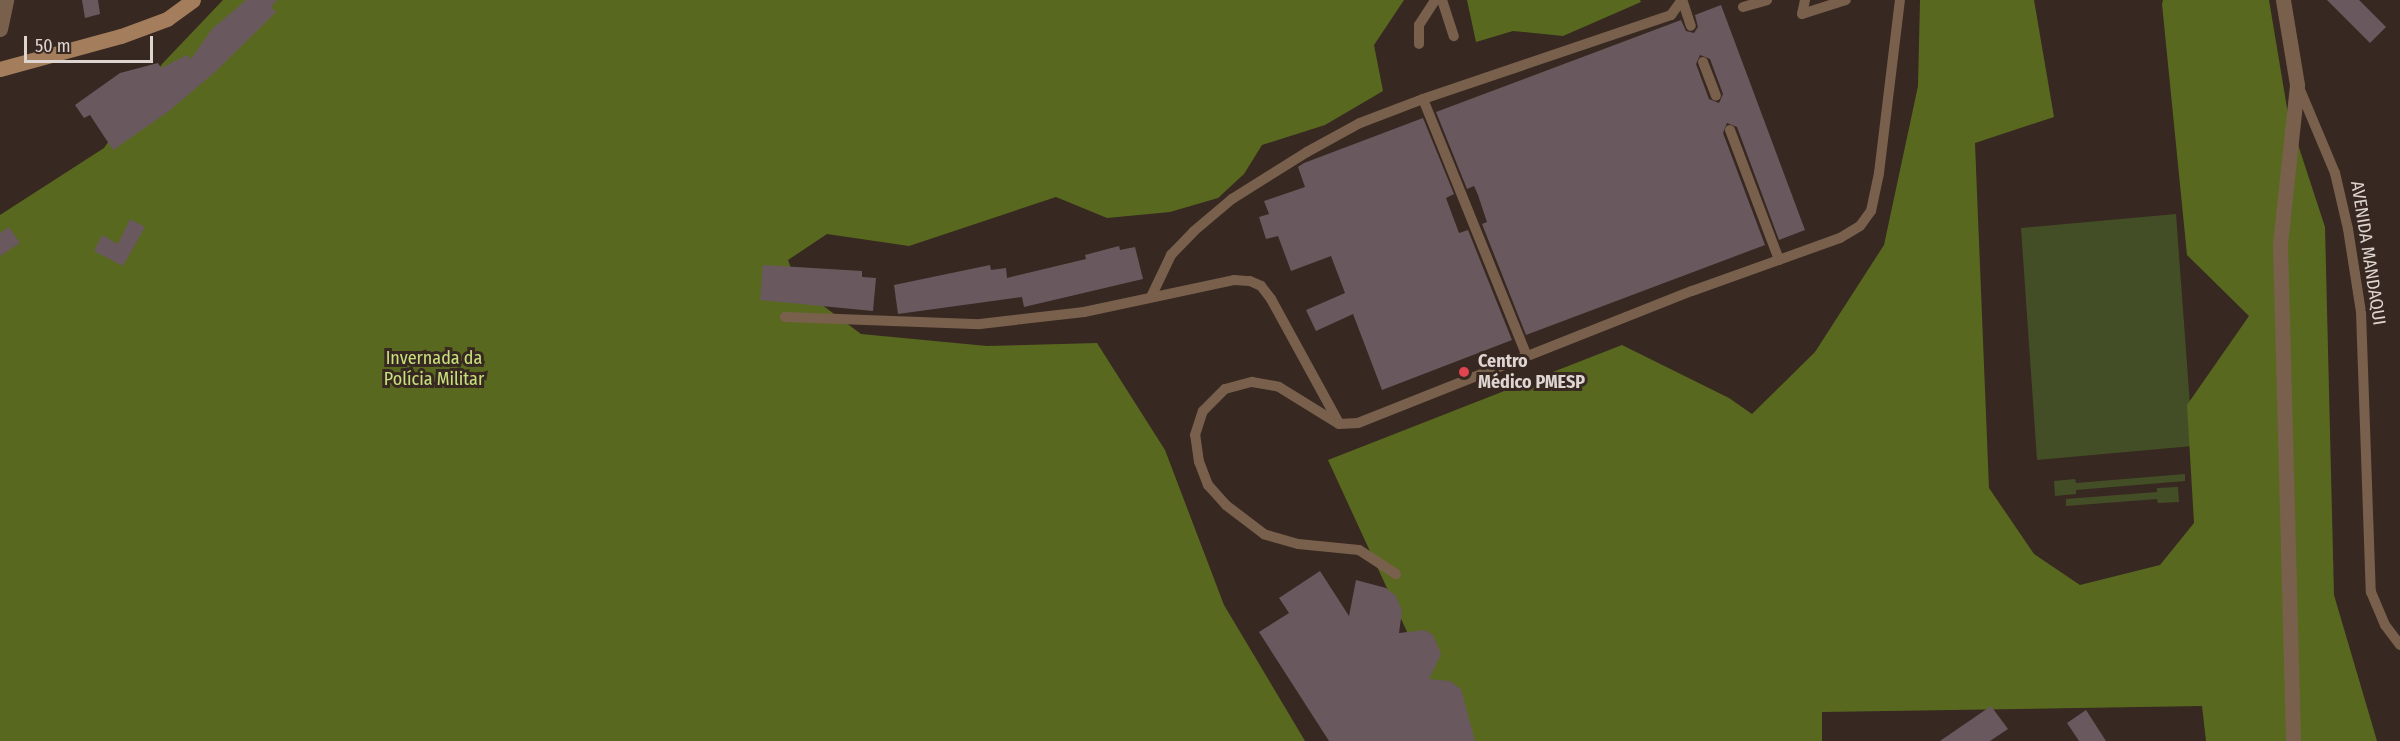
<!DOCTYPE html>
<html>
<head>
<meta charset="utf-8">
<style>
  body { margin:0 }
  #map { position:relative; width:2400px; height:741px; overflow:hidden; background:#372821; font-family:"Fira Sans Condensed",sans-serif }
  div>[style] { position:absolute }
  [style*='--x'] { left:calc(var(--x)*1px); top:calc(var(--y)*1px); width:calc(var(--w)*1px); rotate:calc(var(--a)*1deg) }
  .green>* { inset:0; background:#444e26 }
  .forest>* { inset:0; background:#59681f }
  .building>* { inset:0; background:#6a585f }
  .lane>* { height:10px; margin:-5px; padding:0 5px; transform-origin:5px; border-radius:5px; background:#79604c }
  .street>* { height:15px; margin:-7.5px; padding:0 7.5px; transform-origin:7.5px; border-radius:7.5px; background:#79604c }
  .secondary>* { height:15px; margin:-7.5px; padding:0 7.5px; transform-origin:7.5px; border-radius:7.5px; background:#a37d5c }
  .dots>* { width:16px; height:16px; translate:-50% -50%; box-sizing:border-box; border:3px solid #372821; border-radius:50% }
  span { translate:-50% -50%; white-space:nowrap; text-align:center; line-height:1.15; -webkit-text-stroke:6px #372821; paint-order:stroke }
  .street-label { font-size:18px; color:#ded4d0 }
  .park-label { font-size:18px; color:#c9e17d }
  .poi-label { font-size:18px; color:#ded4d0; font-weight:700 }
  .left { translate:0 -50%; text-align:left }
  .scale { position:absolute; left:24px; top:36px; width:129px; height:27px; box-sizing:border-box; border:3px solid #ded4d0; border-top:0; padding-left:8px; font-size:18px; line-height:21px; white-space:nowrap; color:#ded4d0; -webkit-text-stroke:4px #372821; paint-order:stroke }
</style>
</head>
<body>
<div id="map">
  <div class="green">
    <i style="clip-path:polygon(2176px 214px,2193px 446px,2037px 460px,2021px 228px)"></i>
    <i style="clip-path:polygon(2185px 474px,2185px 481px,2076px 490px,2076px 494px,2055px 496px,2054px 481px,2075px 479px,2076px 483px)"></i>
    <i style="clip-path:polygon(2178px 487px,2179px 502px,2158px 503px,2157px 499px,2066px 506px,2066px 499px,2157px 492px,2157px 488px)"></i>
  </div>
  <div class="forest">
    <i style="clip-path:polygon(223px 0,1404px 0,1374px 45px,1383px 91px,1325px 125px,1262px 145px,1244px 174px,1218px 198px,1170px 212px,1107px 218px,1056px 197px,909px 246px,827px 234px,788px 260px,798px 287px,861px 334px,987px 346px,1097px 343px,1165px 450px,1224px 605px,1305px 741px,0 741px,0 215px,104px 148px,162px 64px)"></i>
    <i style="clip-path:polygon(1467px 0,1640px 0,1641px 2px,1563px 36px,1513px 31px,1476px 42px)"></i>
    <i style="clip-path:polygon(1920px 0,2034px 0,2054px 117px,1975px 143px,1989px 488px,2034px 554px,2080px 585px,2160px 565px,2194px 523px,2187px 405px,2249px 316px,2187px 255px,2162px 4px,2163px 0,2269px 0,2288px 114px,2325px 227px,2334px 595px,2377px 741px,2206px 741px,2202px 706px,1822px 712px,1822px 741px,1412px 741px,1443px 710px,1328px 460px,1622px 345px,1729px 398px,1752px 414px,1815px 352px,1884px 245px,1918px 86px)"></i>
  </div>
  <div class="building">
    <i style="clip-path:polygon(82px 0,98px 0,100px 14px,85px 18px)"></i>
    <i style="clip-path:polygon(246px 0,277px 0,271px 7px,276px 12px,215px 72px,169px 111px,113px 150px,90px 115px,84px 118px,75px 105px,120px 73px,158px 63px,161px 68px,187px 55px,191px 59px,212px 29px)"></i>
    <i style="clip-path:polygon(2327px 0,2359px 0,2386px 27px,2370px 43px)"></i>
    <i style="clip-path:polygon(evenodd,1721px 5px,1805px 230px,1779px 240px,1737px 127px,1727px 123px,1723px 133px,1765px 245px,1526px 335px,1482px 224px,1487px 222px,1478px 195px,1474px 186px,1467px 189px,1436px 112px,1681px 20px,1686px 31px,1694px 33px,1698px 27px,1695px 15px,1721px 5px,1700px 55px,1710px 59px,1723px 94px,1719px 103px,1709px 99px,1696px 64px,1700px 55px)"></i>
    <i style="clip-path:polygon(1423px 118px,1454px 194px,1446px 198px,1459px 233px,1468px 230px,1512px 340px,1382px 390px,1353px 314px,1316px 331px,1306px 310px,1345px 293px,1331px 256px,1291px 271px,1278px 236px,1266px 239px,1259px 217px,1269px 214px,1264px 201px,1305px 187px,1298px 167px,1304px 163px)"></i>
    <i style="clip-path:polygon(130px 219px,145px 227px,123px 266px,94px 251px,102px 235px,118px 244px)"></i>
    <i style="clip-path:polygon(9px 227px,20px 243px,0 256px,0 233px)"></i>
    <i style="clip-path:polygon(1119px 246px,1120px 250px,1135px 247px,1143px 279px,1024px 307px,1022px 297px,898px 314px,894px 285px,990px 265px,991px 270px,1006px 268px,1007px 278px,1086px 259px,1085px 255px)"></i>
    <i style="clip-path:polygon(763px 265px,862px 271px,862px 277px,876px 278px,873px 311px,760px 300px)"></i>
    <i style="clip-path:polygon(1320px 571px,1349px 616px,1356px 580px,1386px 588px,1396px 596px,1402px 611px,1399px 633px,1425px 630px,1433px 635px,1441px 654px,1429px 679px,1450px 681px,1461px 689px,1475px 741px,1329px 741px,1259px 632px,1289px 613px,1279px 598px)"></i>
    <i style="clip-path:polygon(1991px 706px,2008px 729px,1990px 741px,1940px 741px)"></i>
    <i style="clip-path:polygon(2086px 710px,2106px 741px,2079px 741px,2067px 723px)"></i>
  </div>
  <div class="lane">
    <i style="--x:1442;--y:0;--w:38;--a:72"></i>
    <i style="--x:1805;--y:0;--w:14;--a:102"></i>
    <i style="--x:1802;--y:14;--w:46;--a:-17.7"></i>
    <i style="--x:1683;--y:2;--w:25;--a:72"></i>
    <i style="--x:1743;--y:7;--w:25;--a:-16"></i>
    <i style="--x:1419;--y:44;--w:19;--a:-90"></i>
    <i style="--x:1419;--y:25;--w:30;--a:-57"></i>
    <i style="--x:1703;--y:62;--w:36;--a:69"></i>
    <i style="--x:2298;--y:85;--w:95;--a:67.2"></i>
    <i style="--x:2335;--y:173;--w:57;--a:76.9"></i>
    <i style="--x:2348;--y:229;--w:84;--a:81.1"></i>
    <i style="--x:2361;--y:312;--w:280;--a:88"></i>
    <i style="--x:2371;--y:592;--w:36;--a:67"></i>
    <i style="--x:2385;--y:625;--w:25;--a:53"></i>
    <i style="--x:1423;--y:99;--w:277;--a:68"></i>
    <i style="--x:1730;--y:130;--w:139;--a:69.3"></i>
    <i style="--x:1151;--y:297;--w:47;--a:-64.5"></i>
    <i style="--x:1171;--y:255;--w:33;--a:-46"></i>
    <i style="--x:1194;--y:231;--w:50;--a:-40.1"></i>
    <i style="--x:1232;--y:199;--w:89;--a:-32.1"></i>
    <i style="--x:1307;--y:152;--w:60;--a:-28.7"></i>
    <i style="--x:1360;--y:123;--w:67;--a:-20.9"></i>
    <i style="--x:1423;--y:99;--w:262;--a:-18.7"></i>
    <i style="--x:1671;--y:15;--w:19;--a:-54"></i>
    <i style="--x:785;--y:317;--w:195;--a:2.1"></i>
    <i style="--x:980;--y:324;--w:105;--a:-6.6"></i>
    <i style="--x:1084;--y:312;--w:153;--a:-12"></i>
    <i style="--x:1234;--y:280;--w:16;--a:4"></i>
    <i style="--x:1250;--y:281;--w:12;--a:24"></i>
    <i style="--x:1261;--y:286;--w:16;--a:52"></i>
    <i style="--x:1271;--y:299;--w:141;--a:61.3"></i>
    <i style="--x:1396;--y:574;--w:44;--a:-147"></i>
    <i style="--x:1359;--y:550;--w:61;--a:-174.4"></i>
    <i style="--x:1298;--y:544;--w:35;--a:-164"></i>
    <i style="--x:1264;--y:534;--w:48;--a:-142.7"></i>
    <i style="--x:1226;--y:505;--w:27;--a:-132"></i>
    <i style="--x:1208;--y:485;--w:25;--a:-111"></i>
    <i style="--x:1199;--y:462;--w:27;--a:-98"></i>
    <i style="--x:1195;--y:435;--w:25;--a:-72"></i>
    <i style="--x:1203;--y:411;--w:31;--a:-45"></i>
    <i style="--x:1225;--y:389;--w:28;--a:-15"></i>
    <i style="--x:1252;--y:382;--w:27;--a:10"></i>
    <i style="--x:1279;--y:387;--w:70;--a:31.7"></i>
    <i style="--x:1339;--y:424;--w:19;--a:-3"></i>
    <i style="--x:1358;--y:423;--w:359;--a:-21.6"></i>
    <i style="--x:1692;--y:291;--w:157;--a:-19.7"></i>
    <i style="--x:1840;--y:238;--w:23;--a:-31"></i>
    <i style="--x:1860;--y:226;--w:19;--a:-54"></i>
    <i style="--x:1871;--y:211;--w:39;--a:-78"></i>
    <i style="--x:1879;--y:173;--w:174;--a:-83.1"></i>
  </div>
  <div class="street">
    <i style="--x:2283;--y:0;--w:86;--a:80.6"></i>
    <i style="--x:2297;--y:85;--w:160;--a:96.1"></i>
    <i style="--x:2280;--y:244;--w:497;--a:88.5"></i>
    <i style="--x:0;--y:29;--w:30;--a:-78"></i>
  </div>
  <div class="secondary">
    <i style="--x:0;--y:69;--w:125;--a:-15.3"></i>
    <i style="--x:121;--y:36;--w:49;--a:-20.3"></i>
    <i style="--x:167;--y:19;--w:32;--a:-36"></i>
  </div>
  <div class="dots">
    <i style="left:1464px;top:372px;background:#e0444e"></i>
  </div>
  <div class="street-label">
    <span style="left:2368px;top:253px;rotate:81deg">AVENIDA MANDAQUI</span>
  </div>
  <div class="park-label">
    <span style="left:434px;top:369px">Invernada da<br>Polícia Militar</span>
  </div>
  <div class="poi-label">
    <span class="left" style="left:1478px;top:372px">Centro<br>Médico PMESP</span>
  </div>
  <div class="scale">50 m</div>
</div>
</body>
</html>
